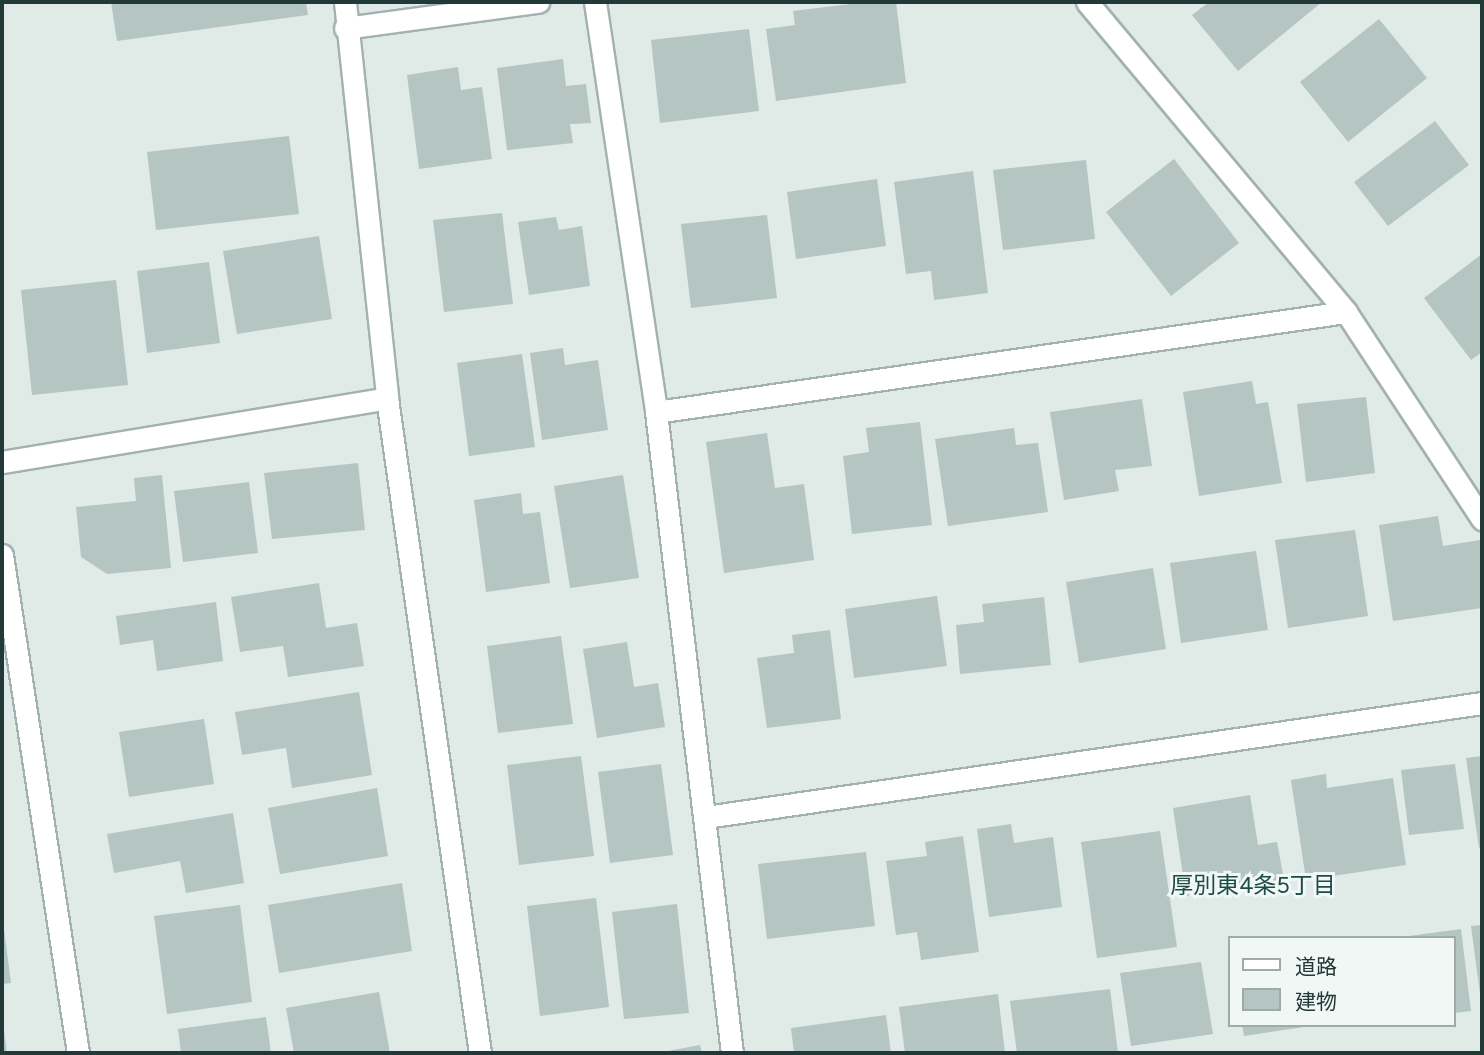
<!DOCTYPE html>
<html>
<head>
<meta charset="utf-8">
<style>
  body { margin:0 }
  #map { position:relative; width:1484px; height:1055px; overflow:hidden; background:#e0eae7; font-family:Figtree,"Noto Sans JP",sans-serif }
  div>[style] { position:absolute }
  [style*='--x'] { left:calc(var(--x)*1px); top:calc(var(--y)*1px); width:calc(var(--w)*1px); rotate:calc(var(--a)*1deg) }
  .building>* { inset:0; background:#b5c5c1 }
  .roads { filter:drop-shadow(2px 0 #a3b2af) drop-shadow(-2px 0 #a3b2af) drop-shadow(0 2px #a3b2af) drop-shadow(0 -2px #a3b2af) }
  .street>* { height:21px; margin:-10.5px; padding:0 10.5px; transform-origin:10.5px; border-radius:10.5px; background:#fff }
  .secondary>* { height:21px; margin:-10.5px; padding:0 10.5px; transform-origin:10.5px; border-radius:10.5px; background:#fff }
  span { translate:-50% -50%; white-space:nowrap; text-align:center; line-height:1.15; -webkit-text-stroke:6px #f0f7f5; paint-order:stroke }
  .neighbourhood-label { font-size:23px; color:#1d4c47 }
  .frame { position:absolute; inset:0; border:4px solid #213a37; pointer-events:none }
  .legend { position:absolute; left:1228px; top:936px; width:228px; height:91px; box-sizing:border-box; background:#f0f7f5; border:2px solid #9daba9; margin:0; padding:9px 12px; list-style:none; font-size:21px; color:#213a37 }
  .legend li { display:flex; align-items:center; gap:14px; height:35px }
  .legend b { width:35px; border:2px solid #9daba9 }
</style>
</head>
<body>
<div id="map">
  <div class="building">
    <i style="clip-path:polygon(111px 2px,306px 2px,308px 15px,117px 41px)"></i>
    <i style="clip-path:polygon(867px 2px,896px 2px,906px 83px,776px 101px,766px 29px,795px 25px,793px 11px)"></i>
    <i style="clip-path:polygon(1209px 2px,1322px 2px,1238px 71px,1192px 15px)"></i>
    <i style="clip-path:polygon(1379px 19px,1427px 78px,1348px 142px,1300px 82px)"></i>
    <i style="clip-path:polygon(749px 29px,759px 111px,660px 123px,651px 40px)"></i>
    <i style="clip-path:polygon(563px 59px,566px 86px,586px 84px,591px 123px,570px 124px,573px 143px,507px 150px,497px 68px)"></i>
    <i style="clip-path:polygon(458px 67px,461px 90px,482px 87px,492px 159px,419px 169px,407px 75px)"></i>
    <i style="clip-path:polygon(1435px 121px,1469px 165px,1388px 226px,1354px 182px)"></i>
    <i style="clip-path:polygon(289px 136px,299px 214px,156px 230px,147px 152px)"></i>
    <i style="clip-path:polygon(1174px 159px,1239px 243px,1171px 296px,1106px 212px)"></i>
    <i style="clip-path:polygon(1086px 160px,1095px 239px,1003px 250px,993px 170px)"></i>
    <i style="clip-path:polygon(973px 171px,988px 293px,934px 300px,931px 271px,906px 274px,894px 182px)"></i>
    <i style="clip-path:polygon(877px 179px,886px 246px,796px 259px,787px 192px)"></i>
    <i style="clip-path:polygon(502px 213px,513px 304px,444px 312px,433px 220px)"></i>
    <i style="clip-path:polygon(767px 215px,777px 298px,691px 308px,681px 224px)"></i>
    <i style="clip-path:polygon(556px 217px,559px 230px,582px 226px,590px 286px,529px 295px,518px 222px)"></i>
    <i style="clip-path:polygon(319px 236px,332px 319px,237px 334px,223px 251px)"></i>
    <i style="clip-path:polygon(1482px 254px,1482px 352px,1471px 360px,1424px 298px)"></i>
    <i style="clip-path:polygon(209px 262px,220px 343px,147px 353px,137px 271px)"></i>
    <i style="clip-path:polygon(116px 280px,128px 385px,32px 395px,21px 290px)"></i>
    <i style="clip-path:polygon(563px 348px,565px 365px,598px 360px,608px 430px,542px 440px,530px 353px)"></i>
    <i style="clip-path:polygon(522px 354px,535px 447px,469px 456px,457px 363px)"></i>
    <i style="clip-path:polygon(1252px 381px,1256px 404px,1268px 402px,1282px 483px,1199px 496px,1183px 392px)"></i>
    <i style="clip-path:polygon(1366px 397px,1375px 473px,1306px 482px,1297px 404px)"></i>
    <i style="clip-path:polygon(1142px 399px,1152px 466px,1115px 470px,1119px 491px,1064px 500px,1050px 412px)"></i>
    <i style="clip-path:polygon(920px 422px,932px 525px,852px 534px,843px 456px,869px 452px,866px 428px)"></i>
    <i style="clip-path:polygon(1014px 428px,1016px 445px,1038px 443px,1048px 512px,948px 526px,935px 439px)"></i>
    <i style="clip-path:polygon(767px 433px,775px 488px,804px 484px,814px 560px,724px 573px,706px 442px)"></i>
    <i style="clip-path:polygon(358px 463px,365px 530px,272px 539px,264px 473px)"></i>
    <i style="clip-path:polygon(162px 475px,171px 568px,107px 574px,81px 557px,76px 507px,136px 501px,134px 478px)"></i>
    <i style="clip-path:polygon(623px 475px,639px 578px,570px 588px,554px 486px)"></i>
    <i style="clip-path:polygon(249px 482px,258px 553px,183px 562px,174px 491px)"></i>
    <i style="clip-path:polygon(521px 493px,523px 514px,540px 512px,550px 583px,486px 592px,474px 500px)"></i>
    <i style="clip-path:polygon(1438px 516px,1443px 546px,1480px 540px,1482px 608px,1393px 621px,1379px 525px)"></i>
    <i style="clip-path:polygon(1355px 530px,1368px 616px,1288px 628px,1275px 540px)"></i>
    <i style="clip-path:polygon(1256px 551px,1268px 630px,1181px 643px,1170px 563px)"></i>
    <i style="clip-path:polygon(1153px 568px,1166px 649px,1079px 663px,1066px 582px)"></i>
    <i style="clip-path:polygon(319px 583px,326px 628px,357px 623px,364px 666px,288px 677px,283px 646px,240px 652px,231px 597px)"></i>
    <i style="clip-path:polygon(937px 596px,947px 666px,854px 678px,845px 609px)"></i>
    <i style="clip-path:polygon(1044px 597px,1051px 665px,960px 674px,956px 625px,984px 622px,982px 604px)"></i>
    <i style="clip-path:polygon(216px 602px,223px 661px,157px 671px,153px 640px,120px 645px,116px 616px)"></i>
    <i style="clip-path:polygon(830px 630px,841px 719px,767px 728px,757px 658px,794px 653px,792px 635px)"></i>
    <i style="clip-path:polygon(561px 636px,573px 724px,498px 733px,487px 646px)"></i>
    <i style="clip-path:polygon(627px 642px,634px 687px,658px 683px,665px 727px,597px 738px,583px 649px)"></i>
    <i style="clip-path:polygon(359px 692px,372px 775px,292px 788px,286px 748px,242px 755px,235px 712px)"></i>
    <i style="clip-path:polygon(204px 719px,214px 784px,129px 797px,119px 732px)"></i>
    <i style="clip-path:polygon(581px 756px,594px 856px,519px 865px,507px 765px)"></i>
    <i style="clip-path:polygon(1482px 756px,1482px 847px,1479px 848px,1466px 758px)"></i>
    <i style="clip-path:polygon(661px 764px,673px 855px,610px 863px,598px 772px)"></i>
    <i style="clip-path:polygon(1455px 764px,1464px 829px,1409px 835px,1401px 770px)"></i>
    <i style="clip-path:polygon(1326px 774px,1327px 788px,1393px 778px,1406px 865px,1306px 880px,1291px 780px)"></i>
    <i style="clip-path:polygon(377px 788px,388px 856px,280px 874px,268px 808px)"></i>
    <i style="clip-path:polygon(1250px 795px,1258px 845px,1277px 842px,1284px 880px,1186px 896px,1173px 808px)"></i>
    <i style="clip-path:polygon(233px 813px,244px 883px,186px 893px,180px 861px,114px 873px,107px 834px)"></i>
    <i style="clip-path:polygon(1011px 824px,1014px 843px,1053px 837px,1062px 907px,989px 917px,977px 829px)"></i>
    <i style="clip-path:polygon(1160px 831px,1177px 947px,1097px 958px,1081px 842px)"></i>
    <i style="clip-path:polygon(963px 836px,979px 952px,921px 960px,917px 932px,896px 935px,886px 861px,927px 856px,925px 842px)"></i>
    <i style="clip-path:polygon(866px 852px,875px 926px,767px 939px,758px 864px)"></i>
    <i style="clip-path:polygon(402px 883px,412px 951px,279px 973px,268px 905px)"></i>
    <i style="clip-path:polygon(596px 898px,609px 1007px,540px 1016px,527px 906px)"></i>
    <i style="clip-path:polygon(677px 904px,689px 1013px,624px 1019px,612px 912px)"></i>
    <i style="clip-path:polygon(240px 905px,252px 1002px,167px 1014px,154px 916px)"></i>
    <i style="clip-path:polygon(2px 914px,11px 983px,2px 984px)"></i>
    <i style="clip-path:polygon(1482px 925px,1482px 1001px,1481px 1001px,1471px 926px)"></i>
    <i style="clip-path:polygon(1461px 929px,1471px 1011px,1454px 1013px,1454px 938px,1409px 936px)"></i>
    <i style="clip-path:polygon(1201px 962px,1213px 1034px,1131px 1046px,1120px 973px)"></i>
    <i style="clip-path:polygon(1110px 989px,1118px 1053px,1017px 1053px,1010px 1001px)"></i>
    <i style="clip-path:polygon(379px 992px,390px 1053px,294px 1053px,286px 1008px)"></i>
    <i style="clip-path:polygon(998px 994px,1005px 1053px,905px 1053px,899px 1007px)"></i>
    <i style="clip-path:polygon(886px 1015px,891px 1053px,794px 1053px,791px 1028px)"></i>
    <i style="clip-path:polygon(266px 1017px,271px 1053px,181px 1053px,178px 1029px)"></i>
    <i style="clip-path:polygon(2px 1023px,3px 1023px,7px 1053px,2px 1053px)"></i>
    <i style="clip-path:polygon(1242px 1025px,1304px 1025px,1304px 1027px,1244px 1036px)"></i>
    <i style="clip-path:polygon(700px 1045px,702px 1053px,663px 1053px,663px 1052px)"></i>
  </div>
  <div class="roads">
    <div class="street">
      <i style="--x:595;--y:2;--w:415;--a:81.5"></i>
      <i style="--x:656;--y:412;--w:645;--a:83.24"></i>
      <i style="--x:1087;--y:2;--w:404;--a:50.1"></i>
      <i style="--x:1346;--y:312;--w:248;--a:56.7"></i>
      <i style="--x:345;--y:28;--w:195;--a:-7.7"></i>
      <i style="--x:656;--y:412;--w:697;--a:-8.25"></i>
      <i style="--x:2;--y:462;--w:390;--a:-9.4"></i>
      <i style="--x:2;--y:555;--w:504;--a:81.32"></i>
      <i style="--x:706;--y:817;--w:784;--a:-8.36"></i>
    </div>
    <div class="secondary">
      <i style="--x:345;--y:2;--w:398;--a:83.9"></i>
      <i style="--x:387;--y:398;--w:662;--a:81.92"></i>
    </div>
  </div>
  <div class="neighbourhood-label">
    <span style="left:1253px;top:885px">厚別東4条5丁目</span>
  </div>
  <div class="frame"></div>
  <ul class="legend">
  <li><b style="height:9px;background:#fff"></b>道路</li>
  <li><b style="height:19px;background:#b5c5c1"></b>建物</li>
  </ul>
</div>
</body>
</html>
